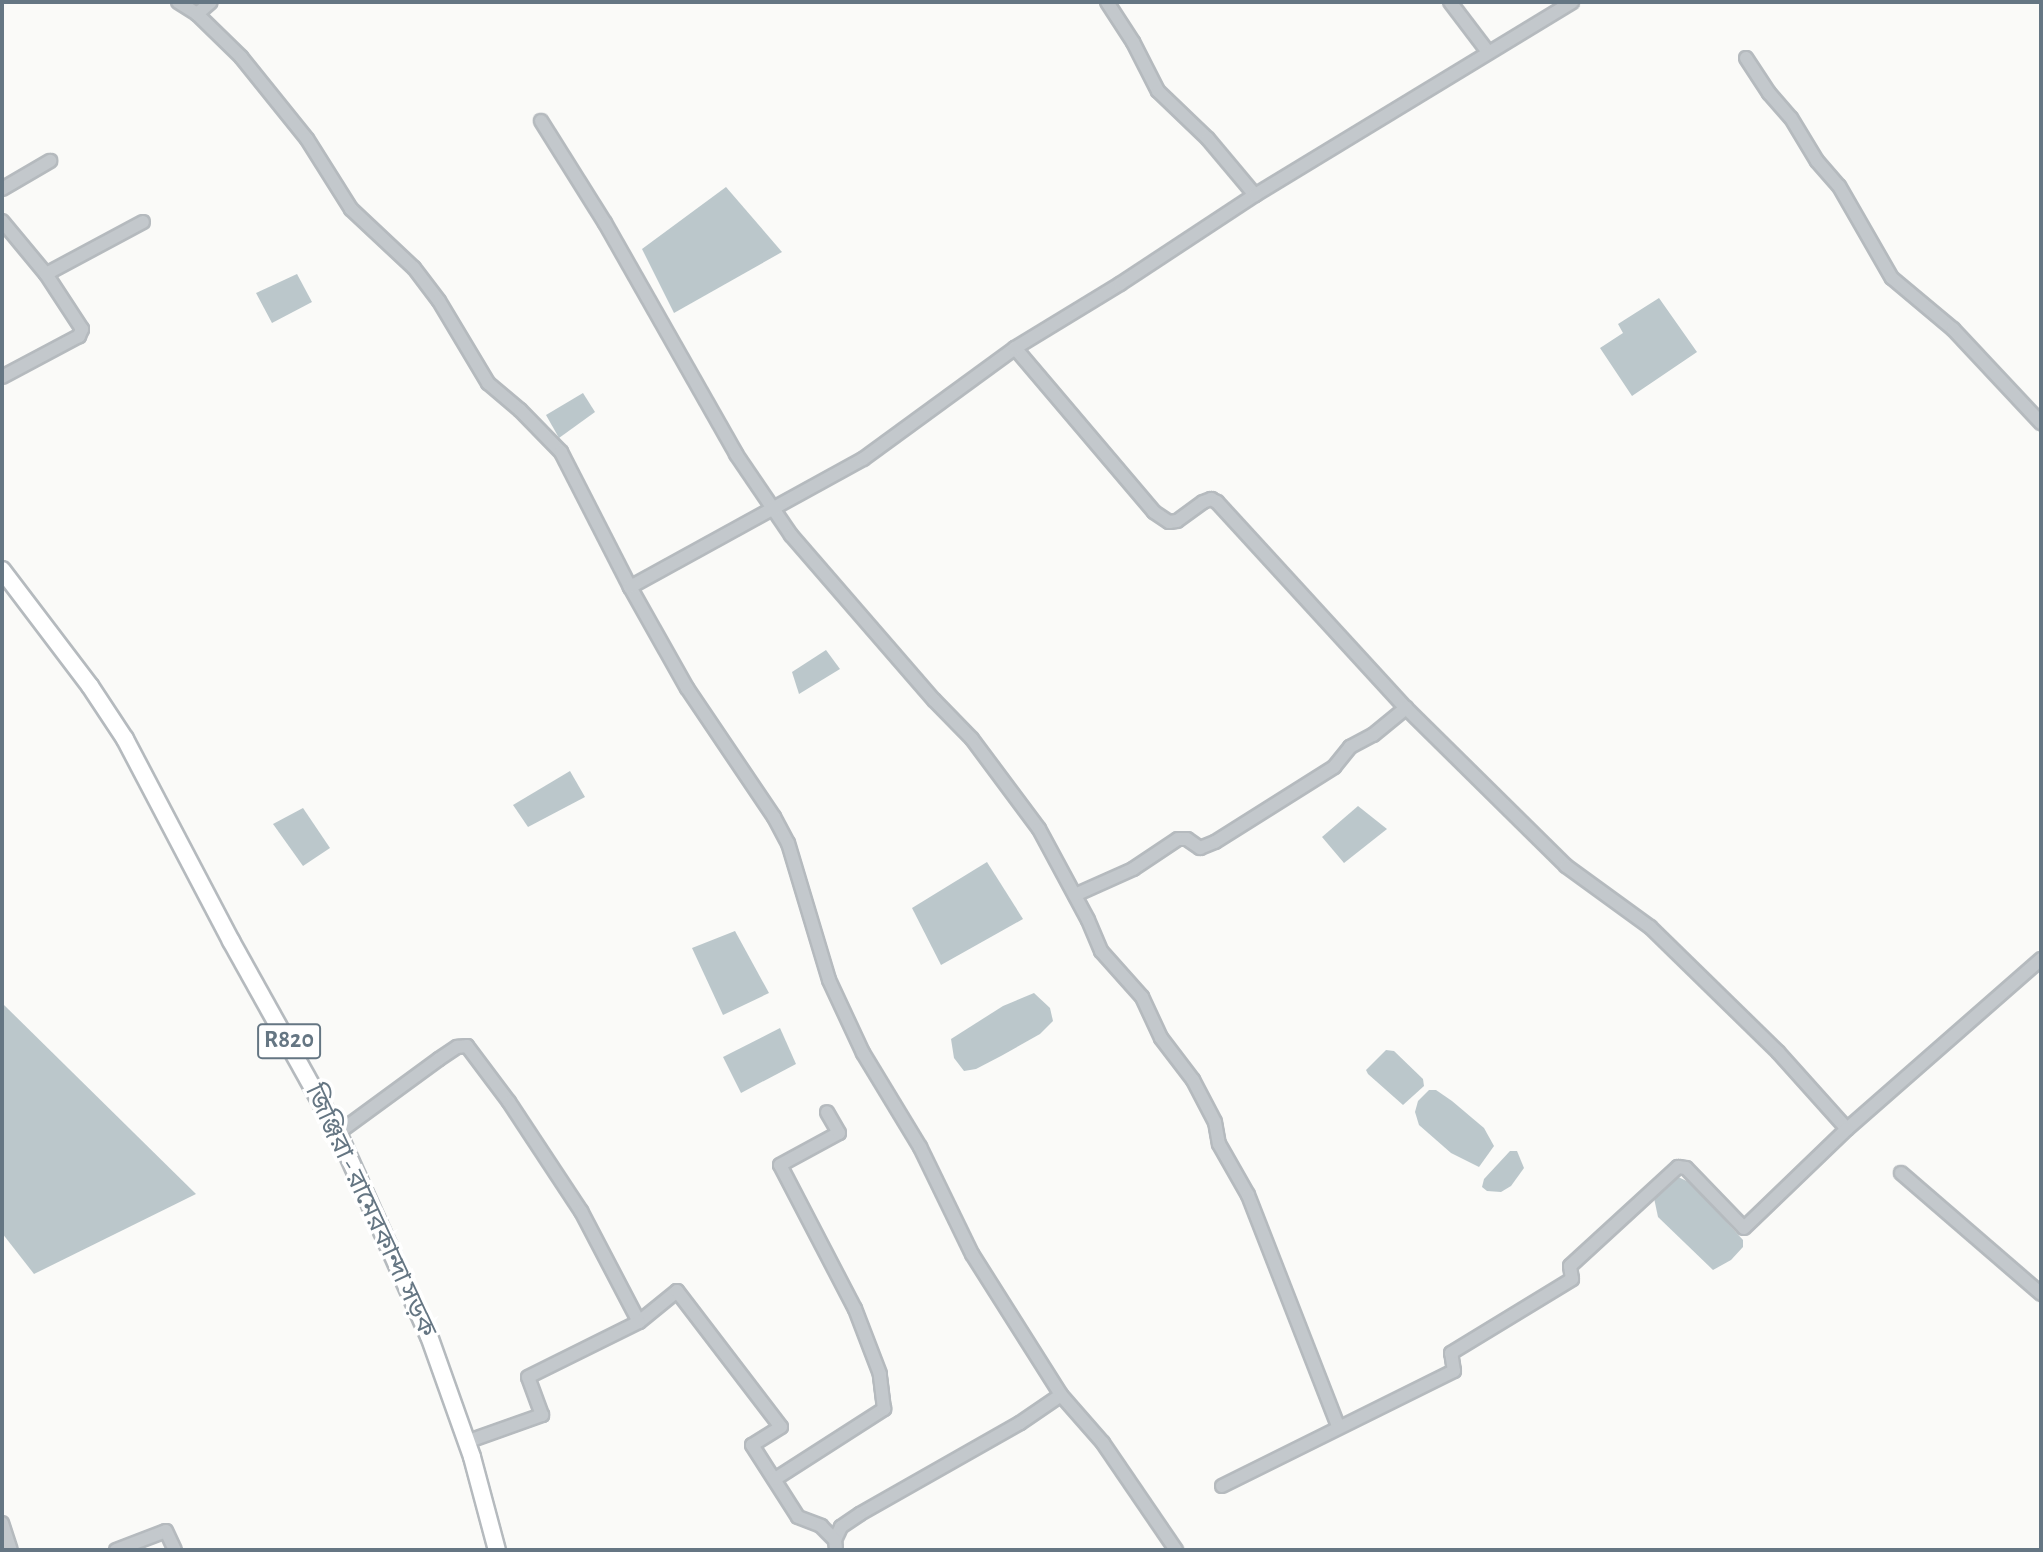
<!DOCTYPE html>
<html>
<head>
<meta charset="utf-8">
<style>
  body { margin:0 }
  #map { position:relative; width:2043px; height:1552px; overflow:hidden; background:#fafaf8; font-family:"Alegreya Sans","Noto Sans Bengali",sans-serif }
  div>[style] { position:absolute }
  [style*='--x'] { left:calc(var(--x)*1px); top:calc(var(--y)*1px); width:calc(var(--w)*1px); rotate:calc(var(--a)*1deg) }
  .water>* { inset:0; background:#bbc7cb }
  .roads { filter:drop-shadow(2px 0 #b5babe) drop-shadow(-2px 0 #b5babe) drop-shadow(0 2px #b5babe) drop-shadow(0 -2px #b5babe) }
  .minor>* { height:12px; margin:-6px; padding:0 6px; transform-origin:6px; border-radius:6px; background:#c3c8cc }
  .major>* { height:16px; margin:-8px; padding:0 8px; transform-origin:8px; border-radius:8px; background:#fff }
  span { translate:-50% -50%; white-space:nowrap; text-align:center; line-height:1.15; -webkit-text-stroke:7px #fff; paint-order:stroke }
  .shield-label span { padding:2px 5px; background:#fff; border:2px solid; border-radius:5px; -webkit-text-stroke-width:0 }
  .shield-label { font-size:24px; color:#657683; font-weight:700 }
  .street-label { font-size:26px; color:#657683 }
  .frame { position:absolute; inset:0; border:4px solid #657683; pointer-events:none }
</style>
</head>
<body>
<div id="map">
  <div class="water">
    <i style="clip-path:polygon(726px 187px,782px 252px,674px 313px,642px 249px)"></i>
    <i style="clip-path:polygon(297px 274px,312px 302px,272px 323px,256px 293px)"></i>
    <i style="clip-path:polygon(1659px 298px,1697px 352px,1632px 396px,1600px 348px,1623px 333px,1618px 324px)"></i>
    <i style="clip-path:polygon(583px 393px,595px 412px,559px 438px,546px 415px)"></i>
    <i style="clip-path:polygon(826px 650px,840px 669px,799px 694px,792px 672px)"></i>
    <i style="clip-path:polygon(570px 771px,585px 797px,528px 827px,513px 805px)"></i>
    <i style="clip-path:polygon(1358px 806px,1387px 829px,1344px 863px,1322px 837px)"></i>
    <i style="clip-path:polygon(303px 808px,330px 848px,303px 866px,273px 824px)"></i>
    <i style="clip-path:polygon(987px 862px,1023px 919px,941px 965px,912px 908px)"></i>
    <i style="clip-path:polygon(735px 931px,769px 993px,723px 1015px,692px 948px)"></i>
    <i style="clip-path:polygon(1034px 993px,1050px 1008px,1053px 1021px,1040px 1034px,1001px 1056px,976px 1069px,964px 1071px,954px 1058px,951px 1039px,1003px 1006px)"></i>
    <i style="clip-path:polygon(2px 1003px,196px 1194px,34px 1274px,2px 1233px)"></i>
    <i style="clip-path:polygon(780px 1028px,796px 1064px,741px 1093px,723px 1057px)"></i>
    <i style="clip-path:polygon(1386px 1050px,1394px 1051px,1423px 1079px,1424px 1086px,1403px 1105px,1368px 1074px,1366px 1070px)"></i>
    <i style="clip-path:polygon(1429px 1090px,1436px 1090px,1452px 1101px,1484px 1128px,1494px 1146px,1479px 1167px,1451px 1153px,1419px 1125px,1415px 1112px,1418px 1101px)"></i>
    <i style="clip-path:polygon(1510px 1151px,1517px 1151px,1524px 1168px,1511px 1186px,1501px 1192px,1487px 1191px,1482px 1187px,1484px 1179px)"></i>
    <i style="clip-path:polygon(1676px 1176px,1691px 1183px,1743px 1240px,1743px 1247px,1731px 1260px,1713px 1270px,1658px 1217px,1654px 1198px)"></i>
  </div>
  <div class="roads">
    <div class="minor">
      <i style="--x:178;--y:2;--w:22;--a:32"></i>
      <i style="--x:197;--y:14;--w:62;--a:44.3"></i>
      <i style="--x:241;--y:57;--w:105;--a:51.2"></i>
      <i style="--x:307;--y:139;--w:83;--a:57.8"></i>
      <i style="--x:351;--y:209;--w:86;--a:43.1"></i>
      <i style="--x:414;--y:268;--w:41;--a:52.9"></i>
      <i style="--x:439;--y:301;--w:96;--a:59.1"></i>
      <i style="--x:488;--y:383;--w:42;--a:40.2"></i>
      <i style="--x:520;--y:410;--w:59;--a:45.7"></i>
      <i style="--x:561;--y:452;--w:152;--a:62.9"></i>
      <i style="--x:630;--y:587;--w:116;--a:60.6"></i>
      <i style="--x:687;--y:688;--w:156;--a:56"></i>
      <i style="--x:774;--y:817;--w:30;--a:62"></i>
      <i style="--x:788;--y:843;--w:143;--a:73.3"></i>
      <i style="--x:829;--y:980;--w:81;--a:65"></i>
      <i style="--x:863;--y:1053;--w:110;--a:58.8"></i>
      <i style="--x:920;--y:1147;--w:119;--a:64.1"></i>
      <i style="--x:972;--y:1254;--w:167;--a:57.7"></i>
      <i style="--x:1061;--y:1395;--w:50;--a:145.7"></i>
      <i style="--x:1020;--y:1423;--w:184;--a:150.4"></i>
      <i style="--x:860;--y:1514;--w:23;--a:146"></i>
      <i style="--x:841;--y:1527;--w:14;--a:115"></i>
      <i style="--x:835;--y:1540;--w:10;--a:84"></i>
      <i style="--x:1107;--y:2;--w:48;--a:57"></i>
      <i style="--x:1133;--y:42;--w:55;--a:63"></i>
      <i style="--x:1158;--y:91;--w:69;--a:43.8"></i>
      <i style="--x:1208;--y:139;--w:73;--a:50"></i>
      <i style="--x:1450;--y:2;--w:63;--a:52.8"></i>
      <i style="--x:197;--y:14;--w:18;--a:-41"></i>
      <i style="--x:1746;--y:58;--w:42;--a:56.7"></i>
      <i style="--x:1769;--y:93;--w:33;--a:49"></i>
      <i style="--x:1791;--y:118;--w:50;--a:58.8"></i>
      <i style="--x:1817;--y:161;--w:33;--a:49"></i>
      <i style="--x:1839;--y:186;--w:106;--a:60.1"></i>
      <i style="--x:1892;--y:278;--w:80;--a:39.9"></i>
      <i style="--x:1953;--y:329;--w:129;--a:46.9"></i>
      <i style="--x:541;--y:121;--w:120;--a:57.9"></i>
      <i style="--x:605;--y:223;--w:266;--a:60.4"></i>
      <i style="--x:736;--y:454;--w:98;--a:55.8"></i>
      <i style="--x:791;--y:535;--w:218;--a:49.1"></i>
      <i style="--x:934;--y:700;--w:54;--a:45.7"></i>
      <i style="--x:972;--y:739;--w:112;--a:53.3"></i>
      <i style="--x:1039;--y:829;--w:103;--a:61.7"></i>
      <i style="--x:1088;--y:920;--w:34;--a:67"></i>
      <i style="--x:1101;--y:951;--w:62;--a:48.3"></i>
      <i style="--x:1142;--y:997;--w:45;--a:65.1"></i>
      <i style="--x:1161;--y:1038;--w:53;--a:52.7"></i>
      <i style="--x:1193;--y:1080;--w:47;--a:62.4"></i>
      <i style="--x:1215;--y:1122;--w:22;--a:80"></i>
      <i style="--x:1219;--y:1144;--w:59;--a:60.4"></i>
      <i style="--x:1248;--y:1195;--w:248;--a:68.7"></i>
      <i style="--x:2;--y:189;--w:56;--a:-30.3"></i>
      <i style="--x:2;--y:221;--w:69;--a:50.3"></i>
      <i style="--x:46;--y:274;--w:66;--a:56.8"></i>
      <i style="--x:82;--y:329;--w:8;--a:113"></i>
      <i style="--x:79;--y:336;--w:87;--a:152"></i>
      <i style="--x:46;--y:274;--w:110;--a:-28.2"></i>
      <i style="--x:1015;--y:348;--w:215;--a:49.7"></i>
      <i style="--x:1154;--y:512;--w:18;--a:34"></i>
      <i style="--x:1169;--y:522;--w:8;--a:-7"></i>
      <i style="--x:1177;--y:521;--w:32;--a:-36"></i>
      <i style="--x:1203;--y:502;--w:9;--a:-21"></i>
      <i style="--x:1211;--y:499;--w:7;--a:27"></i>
      <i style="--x:1217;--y:502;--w:280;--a:47.5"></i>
      <i style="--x:1406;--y:708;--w:225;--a:44.6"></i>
      <i style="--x:1566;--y:866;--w:104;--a:36"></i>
      <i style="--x:1650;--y:927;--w:179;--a:44.3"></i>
      <i style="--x:1778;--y:1052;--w:103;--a:48.1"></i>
      <i style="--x:1847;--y:1129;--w:258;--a:-41.2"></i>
      <i style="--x:630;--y:587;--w:266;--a:-28.8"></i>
      <i style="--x:863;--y:459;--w:188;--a:-36.1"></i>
      <i style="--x:1015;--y:348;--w:123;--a:-31.4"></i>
      <i style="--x:1120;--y:284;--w:162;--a:-33.4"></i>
      <i style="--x:1255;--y:195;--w:371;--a:-31.3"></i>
      <i style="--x:1075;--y:895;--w:64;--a:-24.1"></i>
      <i style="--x:1133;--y:869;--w:54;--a:-33.7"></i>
      <i style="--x:1178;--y:839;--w:9;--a:0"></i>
      <i style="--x:1187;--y:839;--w:16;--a:35"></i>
      <i style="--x:1200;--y:848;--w:16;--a:-22"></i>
      <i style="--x:1215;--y:842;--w:141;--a:-32.2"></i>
      <i style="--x:1334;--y:767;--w:26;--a:-51"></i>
      <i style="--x:1350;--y:747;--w:26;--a:-28"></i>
      <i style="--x:1373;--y:735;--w:43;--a:-39.3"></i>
      <i style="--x:338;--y:1133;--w:125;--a:-36.2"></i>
      <i style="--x:439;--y:1059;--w:22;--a:-34"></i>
      <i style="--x:457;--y:1047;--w:10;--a:-6"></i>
      <i style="--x:467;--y:1046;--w:70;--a:53.1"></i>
      <i style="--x:509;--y:1102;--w:131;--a:56.6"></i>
      <i style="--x:581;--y:1211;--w:125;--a:62.4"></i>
      <i style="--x:639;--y:1322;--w:49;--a:-39.2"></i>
      <i style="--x:677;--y:1291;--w:171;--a:52.6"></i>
      <i style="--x:781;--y:1427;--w:34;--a:148"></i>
      <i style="--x:752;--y:1445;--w:85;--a:57.4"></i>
      <i style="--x:798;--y:1517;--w:25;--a:21"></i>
      <i style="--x:821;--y:1526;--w:20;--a:45"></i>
      <i style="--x:1901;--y:1173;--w:185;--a:40.8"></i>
      <i style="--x:1061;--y:1395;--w:64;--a:48.8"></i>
      <i style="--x:1103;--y:1443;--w:130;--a:55.7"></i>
      <i style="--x:466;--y:1442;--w:81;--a:-19.6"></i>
      <i style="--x:542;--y:1415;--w:40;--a:-110.2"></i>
      <i style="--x:528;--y:1377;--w:124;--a:-26.4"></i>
      <i style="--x:775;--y:1479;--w:130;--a:-32.7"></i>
      <i style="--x:884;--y:1409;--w:35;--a:-97"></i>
      <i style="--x:880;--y:1374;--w:70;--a:-111"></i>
      <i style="--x:855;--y:1309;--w:162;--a:-117.5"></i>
      <i style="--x:780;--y:1165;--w:67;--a:-28.5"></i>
      <i style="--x:839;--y:1133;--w:24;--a:-120"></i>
      <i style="--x:1222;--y:1486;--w:259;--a:-26.4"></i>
      <i style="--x:1454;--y:1371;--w:18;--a:-99"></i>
      <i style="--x:1451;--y:1353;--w:142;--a:-31.4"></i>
      <i style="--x:1572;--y:1279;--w:13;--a:-99"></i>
      <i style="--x:1570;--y:1266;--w:147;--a:-42.5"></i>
      <i style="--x:1678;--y:1167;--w:8;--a:7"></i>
      <i style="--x:1686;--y:1168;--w:83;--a:46"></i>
      <i style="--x:1744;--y:1228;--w:143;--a:-43.9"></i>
      <i style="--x:2;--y:1523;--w:28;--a:72"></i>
      <i style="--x:116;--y:1550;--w:53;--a:-20.8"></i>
      <i style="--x:166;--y:1531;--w:21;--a:65"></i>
    </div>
    <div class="major">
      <i style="--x:2;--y:570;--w:146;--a:52.8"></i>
      <i style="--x:90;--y:686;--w:64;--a:56.6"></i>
      <i style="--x:125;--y:739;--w:228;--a:62.3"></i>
      <i style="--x:231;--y:941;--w:220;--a:60.9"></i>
      <i style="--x:338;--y:1133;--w:222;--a:65.9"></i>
      <i style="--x:429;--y:1336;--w:128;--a:70.4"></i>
      <i style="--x:472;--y:1457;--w:96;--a:75"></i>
    </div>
  </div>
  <div class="shield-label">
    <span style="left:289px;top:1041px">R820</span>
  </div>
  <div class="street-label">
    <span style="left:370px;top:1211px;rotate:65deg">জিঞ্জিরা - রামেরকান্দা সড়ক</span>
  </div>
  <div class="frame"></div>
</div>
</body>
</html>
